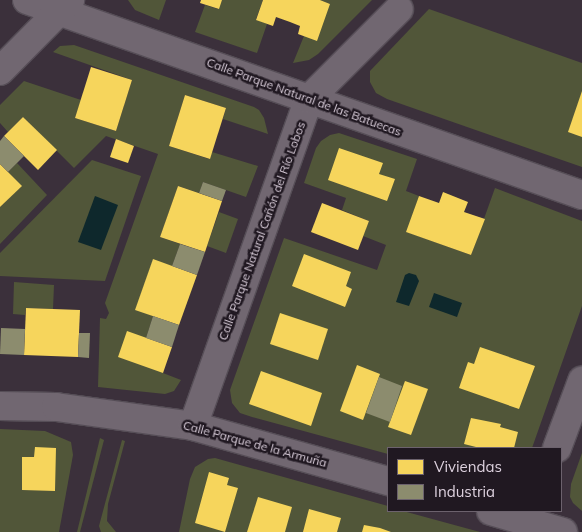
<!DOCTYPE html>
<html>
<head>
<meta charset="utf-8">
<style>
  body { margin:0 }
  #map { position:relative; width:582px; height:532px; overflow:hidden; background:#3b303b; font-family:Mulish,sans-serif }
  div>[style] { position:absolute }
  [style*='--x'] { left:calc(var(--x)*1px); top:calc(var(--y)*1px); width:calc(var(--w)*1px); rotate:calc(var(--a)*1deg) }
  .green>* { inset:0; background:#515639 }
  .water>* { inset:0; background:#0e282c }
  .homes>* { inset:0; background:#f6d55c }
  .industry>* { inset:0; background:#8c8c6e }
  .roads { filter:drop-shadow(1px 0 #564e57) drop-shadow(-1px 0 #564e57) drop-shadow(0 1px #564e57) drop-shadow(0 -1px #564e57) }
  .minor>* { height:28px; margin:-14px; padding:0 14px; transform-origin:14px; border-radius:14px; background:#716771 }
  span { translate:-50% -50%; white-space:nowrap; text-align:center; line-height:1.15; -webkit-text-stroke:5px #201821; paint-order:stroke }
  .street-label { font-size:12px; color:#ddd1de }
  .legend { position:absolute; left:387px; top:447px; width:175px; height:65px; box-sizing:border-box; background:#201821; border:1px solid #6c626d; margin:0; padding:6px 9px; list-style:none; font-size:15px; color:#ddd1de }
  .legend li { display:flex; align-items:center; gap:10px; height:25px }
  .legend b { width:25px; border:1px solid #6c626d }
</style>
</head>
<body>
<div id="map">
  <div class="green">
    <i style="clip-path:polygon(128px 0,166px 0,159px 20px,135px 10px)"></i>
    <i style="clip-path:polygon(222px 0,263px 0,256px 19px,267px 24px,257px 53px,195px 32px,205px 5px,218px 9px)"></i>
    <i style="clip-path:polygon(320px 0,372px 0,318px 54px,309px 60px,293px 63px,304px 36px,330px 4px)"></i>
    <i style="clip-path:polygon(429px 9px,582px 63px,582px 167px,387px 99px,376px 93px,370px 82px,370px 71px)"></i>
    <i style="clip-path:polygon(74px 45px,254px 107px,259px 110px,264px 118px,268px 134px,223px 119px,226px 108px,185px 95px,169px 146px,209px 159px,212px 152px,258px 166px,246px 197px,203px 182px,199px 193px,178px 186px,160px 237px,180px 244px,172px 266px,153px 260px,136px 309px,153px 316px,146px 338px,163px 373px,181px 380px,174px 391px,165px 394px,98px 387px,100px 318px,106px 319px,109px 313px,105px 303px,158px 154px,106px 136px,74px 168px,23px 117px,8px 132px,0 123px,0 105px,24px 81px,81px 100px,75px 118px,116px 131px,132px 80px,53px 52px,60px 46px)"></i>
    <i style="clip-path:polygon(339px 133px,417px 159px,406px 191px,419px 196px,407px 232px,471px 255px,495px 188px,582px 221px,582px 306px,532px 448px,388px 448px,388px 454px,252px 417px,240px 413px,232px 403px,230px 390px,284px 238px,377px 270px,386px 245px,363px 236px,369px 221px,342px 210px,346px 198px,304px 183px,316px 148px,321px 141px,330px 135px)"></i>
    <i style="clip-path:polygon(92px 160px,141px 176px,105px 281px,0 276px,0 253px)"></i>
    <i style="clip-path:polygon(17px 163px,47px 195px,0 244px,0 207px,21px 186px,8px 172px)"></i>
    <i style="clip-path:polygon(219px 212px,238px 219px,226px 253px,207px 246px)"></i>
    <i style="clip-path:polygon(14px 282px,54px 285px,53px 309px,26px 308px,25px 315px,13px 314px)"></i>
    <i style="clip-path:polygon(0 429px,45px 431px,71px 442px,73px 455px,59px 532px,0 532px)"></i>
    <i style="clip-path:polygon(100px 438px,104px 440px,80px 532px,77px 532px)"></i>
    <i style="clip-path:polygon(122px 440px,125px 441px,108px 504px,107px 521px,116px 532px,101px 532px,99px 526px)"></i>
    <i style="clip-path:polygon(582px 453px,582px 511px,573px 503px,570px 497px,571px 484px)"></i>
    <i style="clip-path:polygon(215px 458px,388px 506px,388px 511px,403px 511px,480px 532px,179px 532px,190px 479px,195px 467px,208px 459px)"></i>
  </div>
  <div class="water">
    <i style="clip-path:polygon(95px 196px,118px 205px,101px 250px,78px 242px)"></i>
    <i style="clip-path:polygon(409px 273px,416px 275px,419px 281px,409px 306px,396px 302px,405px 275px)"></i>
    <i style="clip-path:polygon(434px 293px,462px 303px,457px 317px,429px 307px)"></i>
  </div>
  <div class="homes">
    <i style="clip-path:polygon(201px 0,222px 0,219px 9px,200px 3px)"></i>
    <i style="clip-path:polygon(263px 0,320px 0,330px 4px,317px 41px,298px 34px,300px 26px,290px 22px,276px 17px,273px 26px,256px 20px)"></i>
    <i style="clip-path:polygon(91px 67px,132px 80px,116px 131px,75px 118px)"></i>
    <i style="clip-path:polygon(582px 91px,582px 137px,568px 132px)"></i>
    <i style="clip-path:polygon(185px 95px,226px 108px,210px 159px,169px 146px)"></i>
    <i style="clip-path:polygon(23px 117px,57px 150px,38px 170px,4px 136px)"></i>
    <i style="clip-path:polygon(116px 139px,134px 146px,128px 163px,110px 157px)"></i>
    <i style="clip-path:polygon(339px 148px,383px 163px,379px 174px,395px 179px,387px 201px,328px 180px)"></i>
    <i style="clip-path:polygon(0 164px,22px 186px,0 207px)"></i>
    <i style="clip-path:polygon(178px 186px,222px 201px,205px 252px,160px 237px)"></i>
    <i style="clip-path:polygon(443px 192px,468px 202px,464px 212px,485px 219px,471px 255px,406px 232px,419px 196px,439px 203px)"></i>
    <i style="clip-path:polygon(322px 203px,369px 221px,358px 250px,311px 232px)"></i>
    <i style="clip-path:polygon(304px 254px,351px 272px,346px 286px,352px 289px,345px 307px,292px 286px)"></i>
    <i style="clip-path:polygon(153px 259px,197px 275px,179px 325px,135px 310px)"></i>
    <i style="clip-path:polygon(26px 308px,80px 310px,78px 357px,24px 355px)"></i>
    <i style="clip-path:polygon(280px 313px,328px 329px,318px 360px,270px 344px)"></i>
    <i style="clip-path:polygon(127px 331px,172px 347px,163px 373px,118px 357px)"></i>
    <i style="clip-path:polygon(480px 347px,535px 366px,519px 409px,459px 388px,468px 362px,474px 364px)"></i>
    <i style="clip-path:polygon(357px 365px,380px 374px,363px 420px,340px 411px)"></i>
    <i style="clip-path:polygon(261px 371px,322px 393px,311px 426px,249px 404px)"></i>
    <i style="clip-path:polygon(405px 381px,428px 389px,411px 435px,388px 427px)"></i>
    <i style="clip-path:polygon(471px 418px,501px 424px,500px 427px,518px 432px,514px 448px,480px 448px,464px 444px)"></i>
    <i style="clip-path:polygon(35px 447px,56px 448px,55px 491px,22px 490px,22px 457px,34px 457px)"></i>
    <i style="clip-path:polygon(209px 472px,229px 478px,227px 485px,238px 488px,225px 532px,195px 523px)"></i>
    <i style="clip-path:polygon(258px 497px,292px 507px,285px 532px,247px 532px)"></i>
    <i style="clip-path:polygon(309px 509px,341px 518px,337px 532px,303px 532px)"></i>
    <i style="clip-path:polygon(364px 525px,380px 528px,391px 532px,362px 532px)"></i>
  </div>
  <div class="industry">
    <i style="clip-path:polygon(4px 136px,24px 156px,8px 172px,0 164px,0 141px)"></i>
    <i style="clip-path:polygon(203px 182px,226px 190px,222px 201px,199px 193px)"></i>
    <i style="clip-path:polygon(180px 244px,205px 252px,197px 275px,172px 266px)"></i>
    <i style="clip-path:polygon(153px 316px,179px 325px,172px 347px,146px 338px)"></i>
    <i style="clip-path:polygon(1px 328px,25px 329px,24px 355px,0 354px)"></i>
    <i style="clip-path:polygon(79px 333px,90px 333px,89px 358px,78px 357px)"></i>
    <i style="clip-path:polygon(379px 377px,402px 386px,390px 422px,366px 413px)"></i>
  </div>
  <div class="roads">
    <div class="minor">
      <i style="--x:27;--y:0;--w:588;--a:19.36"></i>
      <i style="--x:0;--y:71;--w:100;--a:-45.4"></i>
      <i style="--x:0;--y:406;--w:56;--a:1"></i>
      <i style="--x:56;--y:407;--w:138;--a:7.9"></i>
      <i style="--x:193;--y:426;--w:203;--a:15.8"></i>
      <i style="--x:193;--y:426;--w:347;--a:-70.5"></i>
      <i style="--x:309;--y:99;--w:127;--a:-45"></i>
      <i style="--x:557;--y:448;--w:72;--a:-69.5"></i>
      <i style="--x:491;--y:511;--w:75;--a:16.3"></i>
    </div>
  </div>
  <div class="street-label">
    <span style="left:304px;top:97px;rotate:20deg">Calle Parque Natural de las Batuecas</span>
    <span style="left:262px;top:231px;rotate:-70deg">Calle Parque Natural Cañón del Río Lobos</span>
    <span style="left:255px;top:444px;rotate:15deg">Calle Parque de la Armuña</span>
  </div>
  <ul class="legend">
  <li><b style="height:14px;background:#f6d55c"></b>Viviendas</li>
  <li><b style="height:14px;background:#8c8c6e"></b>Industria</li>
  </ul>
</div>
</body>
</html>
